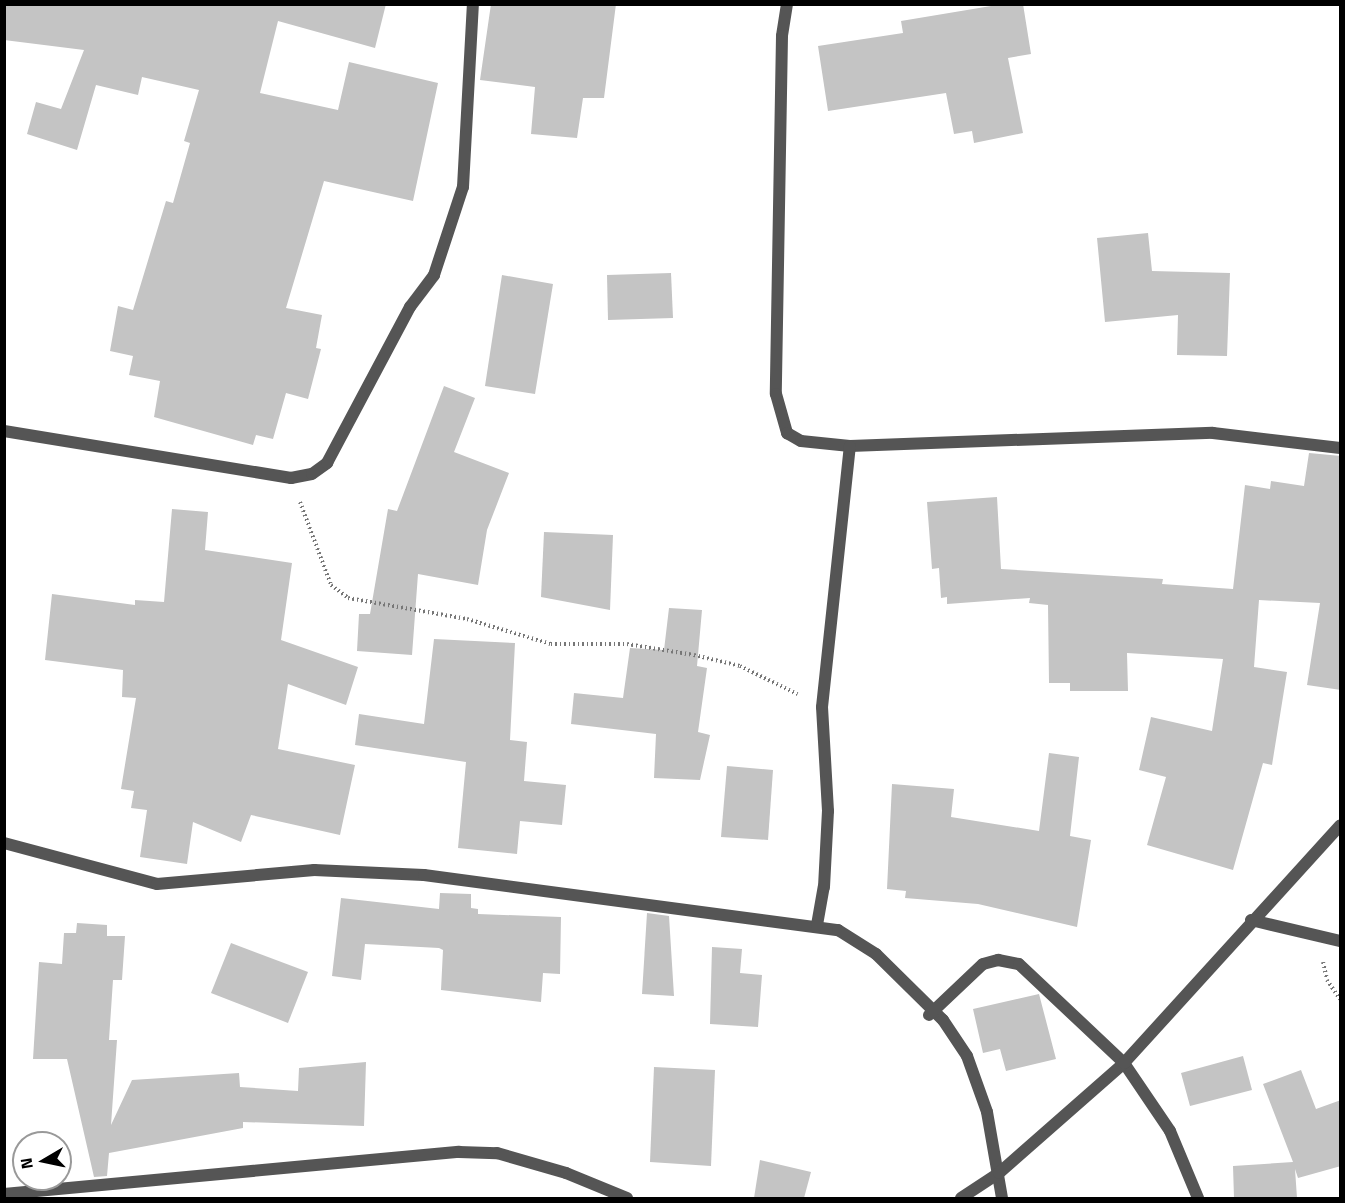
<!DOCTYPE html>
<html>
<head>
<meta charset="utf-8">
<style>
  body { margin:0 }
  #map { position:relative; width:1345px; height:1203px; overflow:hidden; background:#fff; font-family:"Titillium Web",sans-serif }
  div>[style] { position:absolute }
  [style*='--x'] { left:calc(var(--x)*1px); top:calc(var(--y)*1px); width:calc(var(--w)*1px); rotate:calc(var(--a)*1deg) }
  .building>* { inset:0; background:#c4c4c4 }
  .path>* { height:4px; margin-top:-2px; transform-origin:0; background:repeating-linear-gradient(90deg,#777 0 1.5px,transparent 0 4.5px) }
  .minor>* { height:12px; margin:-6px; padding:0 6px; transform-origin:6px; border-radius:6px; background:#555 }
  span { translate:-50% -50%; white-space:nowrap; text-align:center; line-height:1.15; -webkit-text-stroke:6px #fff; paint-order:stroke }
  .frame { position:absolute; inset:0; border:6px solid #000; pointer-events:none }
  .north { position:absolute; left:12px; top:1131px; width:60px; height:60px; box-sizing:border-box; background:#fff; border:2px solid #999; border-radius:50%; rotate:261deg; font-size:16px; font-weight:700; line-height:24px; text-align:center; color:#000 }
  .north::after { content:''; display:block; margin:auto; width:21px; height:27px; background:#000; clip-path:polygon(50% 0,100% 100%,50% 72%,0 100%) }
</style>
</head>
<body>
<div id="map">
  <div class="building">
    <i style="clip-path:polygon(4px 4px,386px 4px,375px 48px,278px 21px,260px 93px,338px 110px,349px 62px,438px 83px,413px 201px,324px 181px,286px 308px,322px 315px,316px 348px,321px 349px,308px 399px,286px 393px,273px 439px,256px 435px,253px 445px,154px 417px,160px 381px,129px 375px,133px 356px,110px 351px,118px 306px,133px 310px,166px 201px,173px 203px,190px 143px,184px 141px,199px 90px,142px 77px,138px 95px,96px 85px,77px 150px,27px 134px,36px 102px,61px 109px,84px 50px,4px 40px)"></i>
    <i style="clip-path:polygon(491px 4px,616px 4px,604px 98px,583px 98px,577px 138px,531px 134px,535px 87px,480px 80px)"></i>
    <i style="clip-path:polygon(1003px 4px,1023px 4px,1031px 54px,1008px 58px,1023px 133px,974px 143px,972px 131px,954px 134px,946px 93px,828px 111px,818px 46px,903px 33px,901px 21px)"></i>
    <i style="clip-path:polygon(1148px 233px,1152px 271px,1230px 273px,1227px 356px,1177px 355px,1178px 315px,1105px 322px,1097px 238px)"></i>
    <i style="clip-path:polygon(671px 273px,673px 318px,608px 320px,607px 275px)"></i>
    <i style="clip-path:polygon(502px 275px,553px 284px,535px 394px,485px 386px)"></i>
    <i style="clip-path:polygon(444px 386px,475px 398px,454px 452px,509px 473px,487px 530px,478px 585px,418px 574px,412px 655px,357px 651px,359px 614px,370px 614px,388px 509px,397px 511px)"></i>
    <i style="clip-path:polygon(1309px 453px,1341px 456px,1341px 690px,1307px 685px,1320px 603px,1259px 600px,1254px 667px,1287px 672px,1272px 765px,1263px 763px,1233px 870px,1147px 845px,1166px 777px,1139px 770px,1151px 717px,1212px 731px,1223px 659px,1127px 653px,1128px 691px,1070px 691px,1070px 683px,1049px 683px,1048px 605px,1029px 603px,1030px 598px,947px 604px,947px 597px,941px 598px,939px 568px,932px 569px,927px 502px,997px 497px,1001px 569px,1163px 579px,1162px 584px,1233px 589px,1245px 485px,1270px 489px,1271px 481px,1304px 486px)"></i>
    <i style="clip-path:polygon(172px 509px,208px 512px,205px 550px,292px 563px,281px 640px,358px 667px,346px 705px,288px 684px,278px 749px,355px 765px,340px 835px,251px 815px,241px 842px,193px 822px,187px 864px,140px 857px,147px 810px,131px 808px,134px 791px,121px 789px,136px 698px,122px 697px,123px 670px,45px 660px,52px 594px,135px 605px,135px 600px,164px 602px)"></i>
    <i style="clip-path:polygon(544px 532px,613px 535px,610px 610px,541px 597px)"></i>
    <i style="clip-path:polygon(669px 608px,702px 610px,697px 666px,707px 668px,698px 732px,710px 735px,700px 780px,654px 778px,656px 734px,571px 724px,574px 693px,623px 698px,630px 648px,664px 650px)"></i>
    <i style="clip-path:polygon(434px 639px,515px 643px,510px 740px,527px 742px,524px 781px,566px 785px,562px 825px,520px 821px,517px 854px,458px 848px,466px 762px,355px 745px,359px 714px,424px 724px)"></i>
    <i style="clip-path:polygon(1049px 753px,1079px 757px,1070px 836px,1091px 840px,1077px 927px,978px 904px,905px 898px,906px 891px,887px 889px,892px 784px,954px 789px,951px 817px,1039px 831px)"></i>
    <i style="clip-path:polygon(727px 766px,773px 770px,768px 840px,721px 837px)"></i>
    <i style="clip-path:polygon(440px 893px,471px 894px,471px 908px,478px 909px,478px 914px,561px 917px,560px 974px,543px 973px,541px 1002px,441px 990px,443px 950px,439px 948px,365px 944px,361px 980px,332px 976px,341px 898px,439px 909px)"></i>
    <i style="clip-path:polygon(647px 913px,669px 916px,674px 996px,642px 994px)"></i>
    <i style="clip-path:polygon(77px 923px,107px 925px,107px 936px,125px 936px,122px 980px,113px 980px,109px 1040px,117px 1040px,111px 1125px,132px 1080px,239px 1073px,240px 1087px,298px 1091px,299px 1068px,366px 1062px,364px 1126px,243px 1122px,243px 1128px,109px 1153px,107px 1176px,94px 1177px,67px 1059px,33px 1059px,39px 962px,62px 964px,64px 933px,76px 933px)"></i>
    <i style="clip-path:polygon(231px 943px,308px 972px,288px 1023px,211px 993px)"></i>
    <i style="clip-path:polygon(712px 947px,742px 949px,740px 973px,762px 975px,758px 1027px,710px 1024px)"></i>
    <i style="clip-path:polygon(1039px 994px,1056px 1059px,1006px 1071px,1000px 1049px,983px 1053px,973px 1009px)"></i>
    <i style="clip-path:polygon(1243px 1056px,1252px 1090px,1190px 1106px,1181px 1073px)"></i>
    <i style="clip-path:polygon(654px 1067px,715px 1070px,711px 1166px,650px 1162px)"></i>
    <i style="clip-path:polygon(1301px 1070px,1316px 1109px,1341px 1100px,1341px 1166px,1298px 1178px,1295px 1169px,1297px 1198px,1234px 1198px,1233px 1166px,1293px 1162px,1263px 1084px)"></i>
    <i style="clip-path:polygon(760px 1160px,811px 1172px,804px 1198px,754px 1198px)"></i>
  </div>
  <div class="path">
    <i style="--x:300;--y:502;--w:89;--a:69.5"></i>
    <i style="--x:331;--y:585;--w:21;--a:37"></i>
    <i style="--x:348;--y:598;--w:121;--a:10"></i>
    <i style="--x:467;--y:619;--w:88;--a:16.6"></i>
    <i style="--x:551;--y:644;--w:76;--a:0"></i>
    <i style="--x:627;--y:644;--w:68;--a:9.3"></i>
    <i style="--x:694;--y:655;--w:47;--a:13.4"></i>
    <i style="--x:740;--y:666;--w:64;--a:26.2"></i>
    <i style="--x:1323;--y:962;--w:18;--a:77"></i>
    <i style="--x:1327;--y:980;--w:23;--a:56"></i>
  </div>
  <div class="minor">
    <i style="--x:787;--y:4;--w:32;--a:99"></i>
    <i style="--x:782;--y:36;--w:358;--a:91"></i>
    <i style="--x:776;--y:394;--w:41;--a:74.2"></i>
    <i style="--x:787;--y:433;--w:16;--a:30"></i>
    <i style="--x:801;--y:441;--w:49;--a:5.8"></i>
    <i style="--x:850;--y:446;--w:363;--a:-2.1"></i>
    <i style="--x:1213;--y:433;--w:128;--a:6.7"></i>
    <i style="--x:4;--y:431;--w:291;--a:9.3"></i>
    <i style="--x:291;--y:478;--w:21;--a:-11"></i>
    <i style="--x:312;--y:474;--w:19;--a:-36"></i>
    <i style="--x:327;--y:463;--w:177;--a:-62"></i>
    <i style="--x:410;--y:307;--w:40;--a:-53"></i>
    <i style="--x:434;--y:275;--w:93;--a:-71.8"></i>
    <i style="--x:463;--y:187;--w:183;--a:-86.9"></i>
    <i style="--x:4;--y:843;--w:158;--a:15"></i>
    <i style="--x:157;--y:884;--w:158;--a:-5.1"></i>
    <i style="--x:314;--y:870;--w:110;--a:2.6"></i>
    <i style="--x:424;--y:875;--w:418;--a:7.6"></i>
    <i style="--x:838;--y:930;--w:45;--a:32.3"></i>
    <i style="--x:876;--y:954;--w:94;--a:44.6"></i>
    <i style="--x:943;--y:1020;--w:43;--a:56.3"></i>
    <i style="--x:967;--y:1056;--w:59;--a:70.3"></i>
    <i style="--x:987;--y:1112;--w:87;--a:80.1"></i>
    <i style="--x:1251;--y:920;--w:91;--a:13.3"></i>
    <i style="--x:817;--y:925;--w:39;--a:-80"></i>
    <i style="--x:824;--y:887;--w:76;--a:-87"></i>
    <i style="--x:828;--y:811;--w:104;--a:-93.3"></i>
    <i style="--x:822;--y:707;--w:262;--a:-83.9"></i>
    <i style="--x:929;--y:1015;--w:74;--a:-43.4"></i>
    <i style="--x:983;--y:964;--w:16;--a:-15"></i>
    <i style="--x:998;--y:960;--w:21;--a:11"></i>
    <i style="--x:1019;--y:964;--w:144;--a:43.3"></i>
    <i style="--x:1124;--y:1063;--w:82;--a:55.9"></i>
    <i style="--x:1170;--y:1131;--w:73;--a:67.3"></i>
    <i style="--x:4;--y:1194;--w:457;--a:-5.3"></i>
    <i style="--x:459;--y:1152;--w:38;--a:2"></i>
    <i style="--x:497;--y:1153;--w:72;--a:16.2"></i>
    <i style="--x:566;--y:1173;--w:66;--a:22.3"></i>
    <i style="--x:961;--y:1198;--w:45;--a:-33.3"></i>
    <i style="--x:999;--y:1173;--w:167;--a:-41.3"></i>
    <i style="--x:1124;--y:1063;--w:321;--a:-47.7"></i>
  </div>
  <div class="frame"></div>
  <div class="north">N</div>
</div>
</body>
</html>
